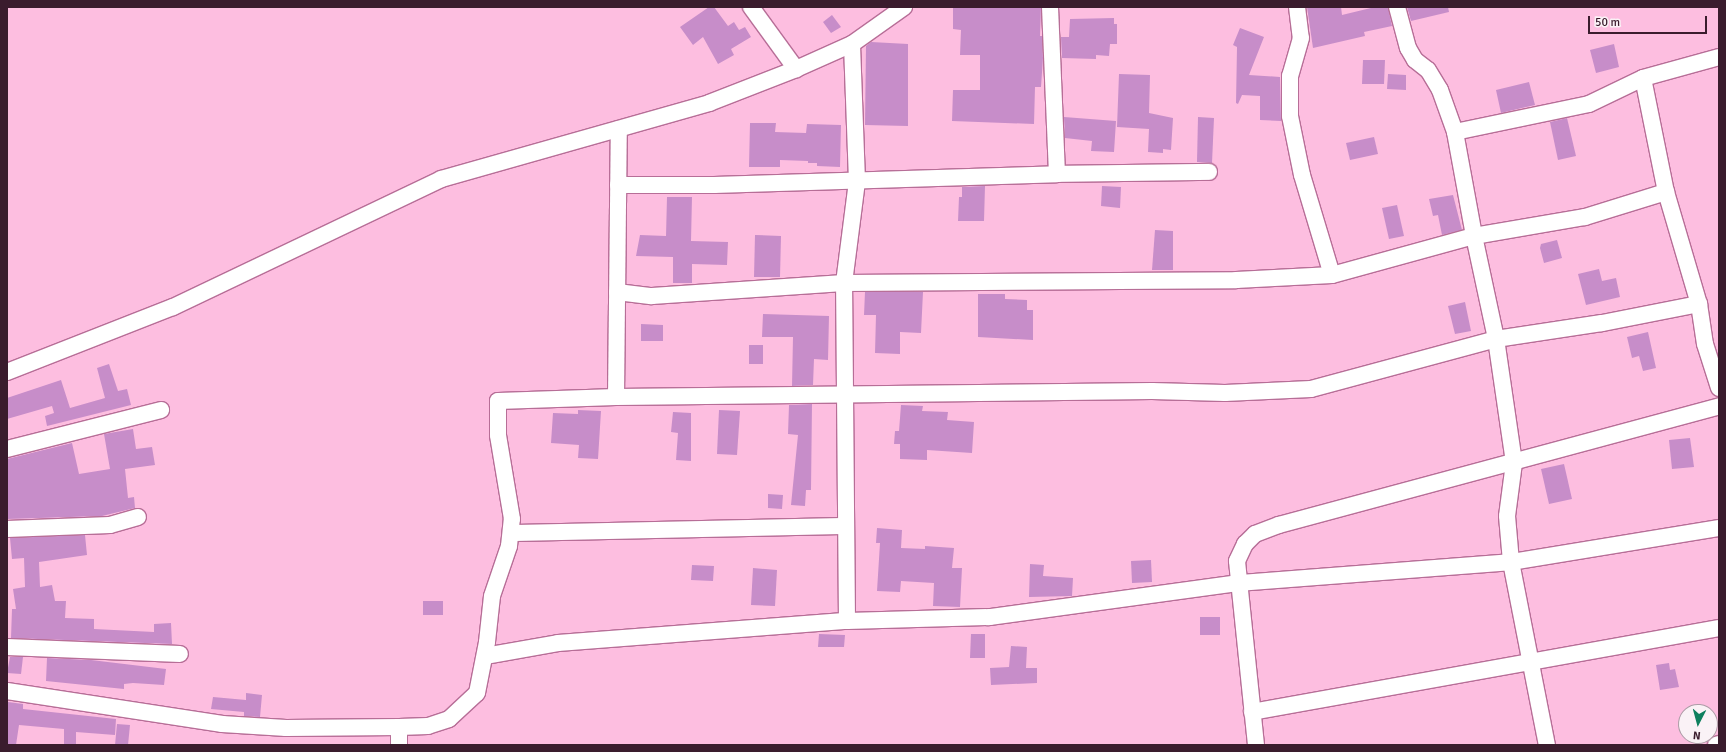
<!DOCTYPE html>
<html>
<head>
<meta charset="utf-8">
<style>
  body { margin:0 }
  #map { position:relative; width:1726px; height:752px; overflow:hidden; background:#fdbee0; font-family:Signika,sans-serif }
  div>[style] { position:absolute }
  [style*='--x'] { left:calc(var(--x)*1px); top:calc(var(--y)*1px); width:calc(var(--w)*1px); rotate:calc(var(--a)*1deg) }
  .building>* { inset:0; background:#c78dc9 }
  .roads { filter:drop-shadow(1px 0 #b76e97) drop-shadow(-1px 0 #b76e97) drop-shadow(0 1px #b76e97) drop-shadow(0 -1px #b76e97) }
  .street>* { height:16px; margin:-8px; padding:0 8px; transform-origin:8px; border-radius:8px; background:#fff }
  span { translate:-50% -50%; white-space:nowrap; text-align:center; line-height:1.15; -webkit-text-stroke:3px #faf2f6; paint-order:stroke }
  .frame { position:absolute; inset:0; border:8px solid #3a1c2d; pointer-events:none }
  .north { position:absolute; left:1678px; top:704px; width:40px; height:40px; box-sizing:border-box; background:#faf2f6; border:1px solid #ad9ca6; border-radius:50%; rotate:186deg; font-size:11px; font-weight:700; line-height:16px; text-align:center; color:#3a1c2d }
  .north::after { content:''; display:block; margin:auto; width:14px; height:18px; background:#0e805e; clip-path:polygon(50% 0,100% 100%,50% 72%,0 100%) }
  .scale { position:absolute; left:1588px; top:16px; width:119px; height:18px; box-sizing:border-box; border:2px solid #3a1c2d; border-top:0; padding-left:5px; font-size:12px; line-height:14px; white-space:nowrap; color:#3a1c2d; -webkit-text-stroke:3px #faf2f6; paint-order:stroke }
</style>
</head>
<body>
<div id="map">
  <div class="building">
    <i style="clip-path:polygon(709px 7px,714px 7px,728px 26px,734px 22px,739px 30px,745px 27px,751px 37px,731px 49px,734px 55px,718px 64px,703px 37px,693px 45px,680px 27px)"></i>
    <i style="clip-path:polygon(953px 7px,1041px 7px,1040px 36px,1042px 36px,1043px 58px,1041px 87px,1035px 87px,1034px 124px,952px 121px,953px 90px,980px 90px,980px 55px,960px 55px,961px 30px,953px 29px)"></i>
    <i style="clip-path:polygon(1307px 7px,1341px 7px,1342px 15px,1375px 7px,1388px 7px,1392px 26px,1364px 32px,1365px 36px,1313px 48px)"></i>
    <i style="clip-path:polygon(1407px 7px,1448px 7px,1449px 12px,1411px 21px)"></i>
    <i style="clip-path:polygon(832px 15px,841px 27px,831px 33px,823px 22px)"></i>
    <i style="clip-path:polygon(1114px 18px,1114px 24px,1117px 24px,1117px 44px,1110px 44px,1109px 56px,1096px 55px,1096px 59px,1062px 58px,1061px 37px,1069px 37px,1070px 19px)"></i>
    <i style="clip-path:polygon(1240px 28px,1264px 37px,1249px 75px,1280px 77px,1281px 121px,1260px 120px,1260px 96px,1242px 95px,1238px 104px,1236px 103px,1237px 47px,1233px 45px)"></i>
    <i style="clip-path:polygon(871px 42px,908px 44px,908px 126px,865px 125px,866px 46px)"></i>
    <i style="clip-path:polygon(1614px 44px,1619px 67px,1596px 73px,1590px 50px)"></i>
    <i style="clip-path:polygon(1363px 60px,1385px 60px,1384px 84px,1362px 84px)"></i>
    <i style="clip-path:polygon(1119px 74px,1150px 75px,1149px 113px,1173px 118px,1171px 150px,1163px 149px,1163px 153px,1148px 152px,1149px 129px,1117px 127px)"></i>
    <i style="clip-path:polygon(1388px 74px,1406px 75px,1406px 90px,1387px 89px)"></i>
    <i style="clip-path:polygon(1529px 82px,1535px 105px,1501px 113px,1496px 90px)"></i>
    <i style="clip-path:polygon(1064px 117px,1116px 121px,1114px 152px,1091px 151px,1092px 141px,1065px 138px)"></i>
    <i style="clip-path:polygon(1198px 117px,1214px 118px,1212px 163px,1197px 162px)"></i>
    <i style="clip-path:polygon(1567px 118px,1576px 156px,1558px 160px,1550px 122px)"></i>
    <i style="clip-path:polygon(750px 123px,776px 123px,775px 132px,806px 133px,807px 124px,841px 125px,840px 167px,817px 166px,817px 163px,808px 163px,808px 161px,780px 160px,780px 167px,749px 167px)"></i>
    <i style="clip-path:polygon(1374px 137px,1378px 154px,1350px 160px,1346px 143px)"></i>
    <i style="clip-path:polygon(985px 186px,984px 221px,958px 221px,959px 197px,962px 197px,962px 187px)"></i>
    <i style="clip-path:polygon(1102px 186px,1121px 187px,1120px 208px,1101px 206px)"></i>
    <i style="clip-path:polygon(1453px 195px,1462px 230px,1442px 235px,1438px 215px,1433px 216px,1429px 199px)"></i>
    <i style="clip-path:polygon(667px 197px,692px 197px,691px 241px,728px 242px,727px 265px,692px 264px,692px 283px,673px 283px,673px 257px,636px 256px,640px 235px,666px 236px)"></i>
    <i style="clip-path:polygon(1397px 205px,1404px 236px,1389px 239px,1382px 208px)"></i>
    <i style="clip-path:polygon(1155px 230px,1173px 231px,1173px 270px,1152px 270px)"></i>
    <i style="clip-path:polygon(755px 235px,781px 236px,780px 277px,754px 277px)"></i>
    <i style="clip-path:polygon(1557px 240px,1562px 258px,1544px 263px,1540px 248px,1541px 244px)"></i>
    <i style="clip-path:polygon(1599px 269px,1602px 281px,1616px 278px,1620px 297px,1586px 305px,1578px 274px)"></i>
    <i style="clip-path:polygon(865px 292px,923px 292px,921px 333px,900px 332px,900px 354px,875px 353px,876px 315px,864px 315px)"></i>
    <i style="clip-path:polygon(978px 294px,1005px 294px,1005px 299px,1027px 300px,1027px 310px,1033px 310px,1033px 340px,978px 337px)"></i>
    <i style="clip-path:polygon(1465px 302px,1471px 331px,1455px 334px,1448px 306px)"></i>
    <i style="clip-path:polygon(763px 314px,829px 316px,828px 360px,814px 359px,813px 385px,792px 386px,793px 337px,762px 337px)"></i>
    <i style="clip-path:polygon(641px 324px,663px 325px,663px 341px,641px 341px)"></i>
    <i style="clip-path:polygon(1648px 332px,1656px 368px,1643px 371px,1639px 356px,1632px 358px,1627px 337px)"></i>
    <i style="clip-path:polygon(749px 345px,763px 345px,763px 364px,749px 364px)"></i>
    <i style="clip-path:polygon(109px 364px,118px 391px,127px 389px,131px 405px,47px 426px,45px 416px,54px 413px,52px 406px,7px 419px,7px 398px,61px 380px,70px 408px,105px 398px,97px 368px)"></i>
    <i style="clip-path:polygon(812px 404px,811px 490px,806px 490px,805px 506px,791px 505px,798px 435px,788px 434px,789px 405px)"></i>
    <i style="clip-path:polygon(901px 405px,923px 406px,922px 411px,948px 412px,947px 420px,974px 422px,972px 453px,927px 450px,927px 460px,900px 459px,900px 444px,894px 444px,895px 431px,899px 431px)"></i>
    <i style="clip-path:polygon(578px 410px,601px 411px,598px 459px,578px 458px,579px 445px,551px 443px,553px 413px,578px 414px)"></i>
    <i style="clip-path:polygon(719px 410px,740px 411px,737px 455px,717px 454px)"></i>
    <i style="clip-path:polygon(673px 412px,691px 413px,691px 461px,676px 460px,678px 433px,671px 432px)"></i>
    <i style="clip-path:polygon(133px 429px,136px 449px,152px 447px,155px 465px,125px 469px,128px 498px,134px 497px,135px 508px,102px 516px,7px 519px,7px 459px,72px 443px,79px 474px,110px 469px,104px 434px)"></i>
    <i style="clip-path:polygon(1690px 438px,1694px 467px,1672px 469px,1669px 440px)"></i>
    <i style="clip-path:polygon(1564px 464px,1572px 499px,1549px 504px,1541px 469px)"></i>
    <i style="clip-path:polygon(768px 494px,783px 495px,782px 509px,768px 508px)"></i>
    <i style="clip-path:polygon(877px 528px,902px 530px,901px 548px,925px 549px,925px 546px,954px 548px,952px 568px,962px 568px,960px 607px,933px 606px,934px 583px,901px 581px,900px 592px,877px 591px,880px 543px,876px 543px)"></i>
    <i style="clip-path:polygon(85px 535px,87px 555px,39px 562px,40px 587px,52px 585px,55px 601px,66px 601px,65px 618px,94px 619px,94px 629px,154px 632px,154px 624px,171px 623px,172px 644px,11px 638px,12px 609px,16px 609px,13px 589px,25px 587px,24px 558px,12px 559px,10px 538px)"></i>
    <i style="clip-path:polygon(1151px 560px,1152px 582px,1132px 583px,1131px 561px)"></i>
    <i style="clip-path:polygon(1030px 564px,1044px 565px,1043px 576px,1073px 578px,1072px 596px,1029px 597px)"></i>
    <i style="clip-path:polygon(692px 565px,714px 566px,713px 581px,691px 580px)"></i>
    <i style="clip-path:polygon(753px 568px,777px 570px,775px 606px,751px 605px)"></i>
    <i style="clip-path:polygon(423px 601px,443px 601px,443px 615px,423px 615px)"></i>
    <i style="clip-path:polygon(1200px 617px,1220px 617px,1220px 635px,1200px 635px)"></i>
    <i style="clip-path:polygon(819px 634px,845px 635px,844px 647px,818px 647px)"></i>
    <i style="clip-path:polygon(971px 634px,985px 634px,985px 658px,970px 658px)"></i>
    <i style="clip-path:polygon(1011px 646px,1027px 647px,1026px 668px,1037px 668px,1037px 683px,991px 685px,990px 668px,1009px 667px)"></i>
    <i style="clip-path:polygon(10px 657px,23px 657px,21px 674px,7px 673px)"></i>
    <i style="clip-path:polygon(47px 658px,91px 660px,166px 669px,164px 685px,133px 683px,124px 684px,124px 689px,46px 681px)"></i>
    <i style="clip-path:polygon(1669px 663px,1670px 670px,1675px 669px,1679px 687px,1660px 690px,1656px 665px)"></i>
    <i style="clip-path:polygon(246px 693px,262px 695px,260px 717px,244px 716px,244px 712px,211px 709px,213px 697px,246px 700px)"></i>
    <i style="clip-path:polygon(8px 702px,23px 704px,23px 709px,116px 719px,115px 735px,76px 732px,76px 745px,64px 745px,64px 729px,19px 725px,16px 745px,7px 745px)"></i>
    <i style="clip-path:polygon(117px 724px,130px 725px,128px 745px,115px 745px)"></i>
  </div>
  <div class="roads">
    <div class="street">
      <i style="--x:751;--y:7;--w:77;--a:54"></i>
      <i style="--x:1297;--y:7;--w:31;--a:83"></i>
      <i style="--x:1301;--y:38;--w:40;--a:106"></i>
      <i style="--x:1290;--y:76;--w:40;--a:90"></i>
      <i style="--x:1290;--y:116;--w:60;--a:78.5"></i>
      <i style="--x:1302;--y:175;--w:104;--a:73.3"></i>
      <i style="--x:1397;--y:7;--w:42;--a:75"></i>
      <i style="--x:1408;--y:48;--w:14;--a:60"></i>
      <i style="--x:1415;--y:60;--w:16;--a:38"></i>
      <i style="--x:1428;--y:70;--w:23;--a:59"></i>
      <i style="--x:1440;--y:90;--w:45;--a:70.3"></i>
      <i style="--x:1455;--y:132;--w:106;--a:79.6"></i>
      <i style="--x:1474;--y:236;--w:105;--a:77.9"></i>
      <i style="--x:1496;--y:339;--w:125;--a:81.7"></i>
      <i style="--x:1514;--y:463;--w:53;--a:97.5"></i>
      <i style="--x:1507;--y:516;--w:46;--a:85"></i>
      <i style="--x:1511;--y:562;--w:187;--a:78.9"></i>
      <i style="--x:1643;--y:78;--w:116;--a:78.6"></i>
      <i style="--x:1666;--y:192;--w:117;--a:73.6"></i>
      <i style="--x:1699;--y:304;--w:40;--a:81.5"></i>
      <i style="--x:1705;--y:344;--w:46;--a:72.3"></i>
      <i style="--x:1455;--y:132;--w:137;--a:-11.8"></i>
      <i style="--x:1589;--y:104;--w:60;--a:-25.7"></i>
      <i style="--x:1643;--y:78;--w:79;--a:-15.4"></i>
      <i style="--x:1057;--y:174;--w:152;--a:-0.8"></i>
      <i style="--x:618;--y:185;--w:96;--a:0"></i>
      <i style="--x:714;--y:185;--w:343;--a:-1.8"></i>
      <i style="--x:1057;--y:174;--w:167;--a:-92.4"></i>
      <i style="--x:617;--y:292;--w:35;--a:7"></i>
      <i style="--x:652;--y:296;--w:192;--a:-3.9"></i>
      <i style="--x:844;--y:283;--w:392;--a:-0.4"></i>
      <i style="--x:1236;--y:280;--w:96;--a:-3"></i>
      <i style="--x:1332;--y:275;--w:147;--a:-15.4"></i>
      <i style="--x:1474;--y:236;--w:113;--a:-9.7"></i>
      <i style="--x:1585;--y:217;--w:85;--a:-17.2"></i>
      <i style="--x:7;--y:372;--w:178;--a:-21.4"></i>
      <i style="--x:173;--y:307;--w:297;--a:-25.5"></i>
      <i style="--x:441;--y:179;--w:279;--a:-15.8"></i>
      <i style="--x:709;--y:103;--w:93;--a:-21.3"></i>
      <i style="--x:796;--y:69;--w:61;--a:-24.1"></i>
      <i style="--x:852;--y:44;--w:64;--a:-35.4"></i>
      <i style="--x:616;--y:397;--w:268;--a:-89.4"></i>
      <i style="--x:7;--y:449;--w:159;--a:-14.2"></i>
      <i style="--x:7;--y:529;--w:103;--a:-2.2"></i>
      <i style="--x:110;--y:525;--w:29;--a:-16"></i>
      <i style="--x:511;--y:533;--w:335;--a:-1.2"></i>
      <i style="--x:847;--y:621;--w:338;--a:-90.5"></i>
      <i style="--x:844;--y:283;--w:103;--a:-82.7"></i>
      <i style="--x:857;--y:181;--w:137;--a:-92.1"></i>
      <i style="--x:7;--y:647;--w:173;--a:2.3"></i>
      <i style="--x:485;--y:656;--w:74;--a:-10.1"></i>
      <i style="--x:558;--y:643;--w:290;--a:-4.4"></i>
      <i style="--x:847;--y:621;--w:143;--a:-1.6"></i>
      <i style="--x:990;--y:617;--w:251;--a:-7.8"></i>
      <i style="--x:1239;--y:583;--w:273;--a:-4.4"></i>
      <i style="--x:1511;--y:562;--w:211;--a:-9.3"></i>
      <i style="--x:7;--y:691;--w:218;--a:8.7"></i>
      <i style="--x:222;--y:724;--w:64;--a:3.6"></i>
      <i style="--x:286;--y:728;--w:113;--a:-0.5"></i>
      <i style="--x:399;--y:727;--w:29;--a:-2"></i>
      <i style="--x:428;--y:726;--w:22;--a:-18"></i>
      <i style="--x:449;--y:719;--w:38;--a:-43"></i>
      <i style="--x:477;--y:693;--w:52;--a:-78.9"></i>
      <i style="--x:487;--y:642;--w:46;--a:-83.8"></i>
      <i style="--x:492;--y:596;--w:53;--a:-71.2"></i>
      <i style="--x:509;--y:546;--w:27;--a:-84"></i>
      <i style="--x:512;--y:519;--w:85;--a:-99.5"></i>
      <i style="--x:498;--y:435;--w:34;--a:-90"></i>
      <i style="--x:498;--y:401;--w:118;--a:-1.9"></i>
      <i style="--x:616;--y:397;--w:536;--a:-0.64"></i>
      <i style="--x:1152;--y:391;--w:73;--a:1.6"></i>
      <i style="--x:1225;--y:393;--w:86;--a:-2.7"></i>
      <i style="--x:1311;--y:389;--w:192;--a:-15.1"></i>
      <i style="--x:1496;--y:339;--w:107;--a:-8.6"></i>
      <i style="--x:1602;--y:323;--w:99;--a:-11.1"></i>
      <i style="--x:1252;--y:712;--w:474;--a:-10.2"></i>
      <i style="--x:399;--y:727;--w:18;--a:90"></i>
      <i style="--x:1256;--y:745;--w:185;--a:-95.9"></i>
      <i style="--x:1237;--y:561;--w:19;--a:-65"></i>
      <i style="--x:1245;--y:544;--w:14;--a:-45"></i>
      <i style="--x:1255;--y:534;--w:26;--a:-21"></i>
      <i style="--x:1279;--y:525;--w:456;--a:-15.1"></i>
      <i style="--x:1716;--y:745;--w:3;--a:-18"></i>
    </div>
  </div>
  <div class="frame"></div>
  <div class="north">N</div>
  <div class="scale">50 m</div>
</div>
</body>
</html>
